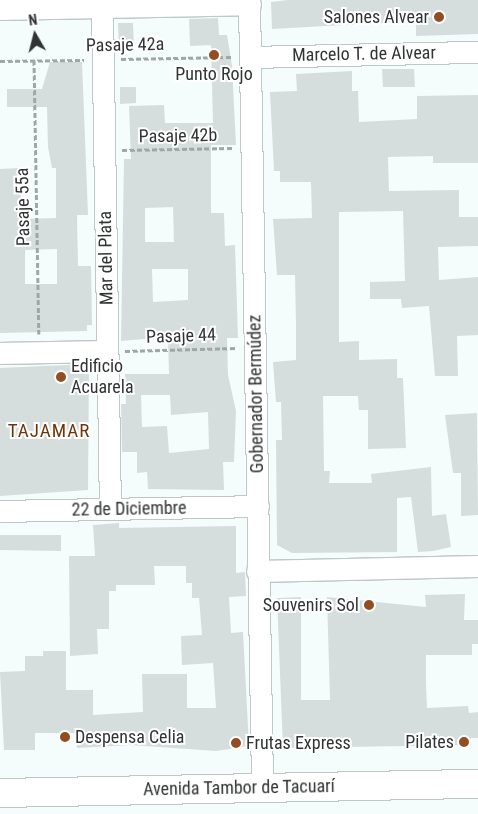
<!DOCTYPE html>
<html>
<head>
<meta charset="utf-8">
<style>
  body { margin:0 }
  #map { position:relative; width:478px; height:814px; overflow:hidden; background:#f4fcfc; font-family:"Roboto Condensed",sans-serif }
  div>[style] { position:absolute }
  [style*='--x'] { left:calc(var(--x)*1px); top:calc(var(--y)*1px); width:calc(var(--w)*1px); rotate:calc(var(--a)*1deg) }
  .building>* { inset:0; background:#d5dddd }
  .path>* { height:3px; margin-top:-1.5px; transform-origin:0; background:repeating-linear-gradient(90deg,#a0a6a6 0 5px,transparent 0 7.5px) }
  .roads { filter:drop-shadow(1px 0 #c0c7c7) drop-shadow(-1px 0 #c0c7c7) drop-shadow(0 1px #c0c7c7) drop-shadow(0 -1px #c0c7c7) }
  .minor>* { height:21px; margin:-10.5px; padding:0 10.5px; transform-origin:10.5px; border-radius:10.5px; background:#fff }
  .primary>* { height:28px; margin:-14px; padding:0 14px; transform-origin:14px; border-radius:14px; background:#fff }
  .dots>* { width:14px; height:14px; translate:-50% -50%; box-sizing:border-box; border:2px solid #fff; border-radius:50% }
  span { translate:-50% -50%; white-space:nowrap; text-align:center; line-height:1.15; -webkit-text-stroke:4px #fff; paint-order:stroke }
  .poi-label { font-size:18px; color:#313434 }
  .right { translate:-100% -50%; text-align:right }
  .left { translate:0 -50%; text-align:left }
  .street-label { font-size:18px; color:#313434 }
  .neighbourhood-label { font-size:19px; color:#713408; letter-spacing:1px }
  .north { position:absolute; left:10px; top:10px; width:50px; height:50px; -webkit-text-stroke:4px #fff; paint-order:stroke; rotate:352deg; font-size:14px; font-weight:700; line-height:20px; text-align:center; color:#313434 }
  .north::after { content:''; display:block; margin:auto; width:18px; height:22px; background:#313434; clip-path:polygon(50% 0,100% 100%,50% 72%,0 100%) }
</style>
</head>
<body>
<div id="map">
  <div class="building">
    <i style="clip-path:polygon(288px 0,478px 0,478px 34px,416px 36px,416px 21px,272px 29px,271px 2px)"></i>
    <i style="clip-path:polygon(evenodd,218px 18px,219px 35px,227px 35px,232px 66px,236px 145px,211px 145px,211px 213px,224px 213px,225px 246px,235px 245px,238px 338px,227px 338px,228px 375px,236px 411px,234px 462px,223px 462px,224px 490px,148px 489px,147px 472px,137px 473px,137px 452px,122px 452px,121px 404px,126px 404px,125px 374px,169px 374px,168px 337px,121px 341px,124px 159px,131px 159px,129px 106px,164px 105px,165px 123px,213px 123px,211px 45px,190px 46px,189px 19px,218px 18px,173px 207px,174px 242px,145px 242px,145px 208px,173px 207px,218px 18px,152px 269px,188px 269px,188px 300px,153px 302px,152px 269px,218px 18px,141px 395px,170px 395px,171px 415px,208px 412px,209px 449px,169px 453px,167px 426px,142px 427px,141px 395px)"></i>
    <i style="clip-path:polygon(118px 23px,133px 23px,134px 49px,119px 50px)"></i>
    <i style="clip-path:polygon(evenodd,50px 62px,82px 62px,88px 215px,77px 215px,78px 266px,91px 266px,92px 325px,87px 325px,87px 331px,0 333px,0 169px,19px 168px,22px 219px,56px 218px,56px 168px,52px 168px,48px 147px,47px 107px,7px 107px,7px 89px,42px 89px,50px 62px,57px 249px,57px 284px,25px 284px,25px 250px,57px 249px)"></i>
    <i style="clip-path:polygon(382px 69px,414px 69px,415px 87px,383px 87px)"></i>
    <i style="clip-path:polygon(352px 71px,352px 91px,358px 91px,359px 122px,417px 119px,417px 96px,478px 95px,478px 163px,433px 163px,433px 156px,388px 157px,389px 191px,459px 190px,459px 217px,478px 217px,478px 246px,438px 247px,439px 280px,478px 277px,478px 335px,457px 336px,458px 376px,435px 376px,429px 306px,402px 308px,401px 299px,370px 299px,370px 282px,405px 281px,403px 211px,339px 212px,339px 342px,359px 341px,359px 360px,397px 359px,397px 378px,403px 378px,406px 448px,368px 449px,368px 410px,359px 410px,358px 396px,323px 396px,324px 471px,330px 471px,329px 483px,372px 483px,371px 474px,431px 467px,432px 516px,446px 514px,451px 547px,433px 551px,418px 552px,411px 497px,397px 498px,397px 552px,292px 553px,277px 545px,276px 440px,282px 440px,281px 402px,276px 402px,273px 362px,296px 360px,296px 325px,295px 275px,277px 275px,273px 219px,312px 218px,311px 182px,280px 182px,280px 171px,274px 171px,270px 92px,297px 91px,296px 74px)"></i>
    <i style="clip-path:polygon(120px 87px,136px 87px,136px 103px,120px 104px)"></i>
    <i style="clip-path:polygon(89px 364px,88px 490px,0 496px,0 368px)"></i>
    <i style="clip-path:polygon(477px 413px,478px 515px,461px 516px,461px 473px,453px 473px,445px 415px)"></i>
    <i style="clip-path:polygon(119px 523px,119px 528px,236px 526px,236px 573px,245px 572px,246px 596px,229px 597px,231px 633px,243px 632px,249px 746px,216px 751px,130px 745px,77px 748px,76px 733px,35px 733px,35px 750px,4px 750px,0 672px,25px 671px,25px 656px,43px 656px,43px 651px,66px 651px,66px 690px,93px 690px,93px 715px,143px 712px,142px 674px,187px 674px,187px 708px,216px 708px,213px 663px,182px 665px,181px 636px,202px 635px,199px 598px,192px 598px,192px 583px,186px 583px,186px 566px,154px 566px,155px 585px,116px 585px,116px 591px,109px 591px,109px 629px,97px 629px,98px 654px,70px 656px,69px 556px,95px 556px,93px 525px)"></i>
    <i style="clip-path:polygon(0 535px,61px 535px,61px 551px,0 550px)"></i>
    <i style="clip-path:polygon(465px 594px,464px 620px,478px 620px,478px 644px,472px 644px,472px 655px,426px 655px,426px 683px,427px 708px,468px 706px,469px 713px,478px 712px,478px 738px,471px 738px,471px 745px,283px 748px,277px 598px,301px 597px,301px 700px,330px 700px,327px 597px,426px 607px,425px 595px)"></i>
  </div>
  <div class="path">
    <i style="--x:121;--y:59;--w:111;--a:-1"></i>
    <i style="--x:34;--y:60;--w:274;--a:89"></i>
    <i style="--x:0;--y:61;--w:84;--a:-0.7"></i>
    <i style="--x:122;--y:150;--w:111;--a:-1"></i>
    <i style="--x:125;--y:351;--w:112;--a:-1.5"></i>
  </div>
  <div class="roads">
    <div class="minor">
      <i style="--x:249;--y:0;--w:788;--a:89.05"></i>
      <i style="--x:102;--y:7;--w:502;--a:89.09"></i>
      <i style="--x:0;--y:9;--w:250;--a:-1.1"></i>
      <i style="--x:250;--y:57;--w:228;--a:-1.3"></i>
      <i style="--x:0;--y:353;--w:107;--a:-1.1"></i>
      <i style="--x:0;--y:511;--w:258;--a:-1.1"></i>
      <i style="--x:257;--y:571;--w:221;--a:-1.3"></i>
    </div>
    <div class="primary">
      <i style="--x:0;--y:793;--w:478;--a:-1.1"></i>
    </div>
  </div>
  <div class="dots">
    <i style="left:439px;top:17px;background:#924e22"></i>
    <i style="left:214px;top:55px;background:#924e22"></i>
    <i style="left:61px;top:377px;background:#924e22"></i>
    <i style="left:369px;top:605px;background:#924e22"></i>
    <i style="left:65px;top:737px;background:#924e22"></i>
    <i style="left:464px;top:742px;background:#924e22"></i>
    <i style="left:236px;top:743px;background:#924e22"></i>
  </div>
  <div class="poi-label">
    <span class="right" style="left:429px;top:17px">Salones Alvear</span>
    <span style="left:214px;top:74px">Punto Rojo</span>
    <span class="left" style="left:71px;top:377px">Edificio<br>Acuarela</span>
    <span class="right" style="left:359px;top:605px">Souvenirs Sol</span>
    <span class="left" style="left:75px;top:737px">Despensa Celia</span>
    <span class="right" style="left:454px;top:742px">Pilates</span>
    <span class="left" style="left:246px;top:743px">Frutas Express</span>
  </div>
  <div class="street-label">
    <span style="left:125px;top:45px;rotate:-1deg">Pasaje 42a</span>
    <span style="left:364px;top:54px;rotate:-1deg">Marcelo T. de Alvear</span>
    <span style="left:178px;top:136px;rotate:-1deg">Pasaje 42b</span>
    <span style="left:23px;top:207px;rotate:-91deg">Pasaje 55a</span>
    <span style="left:106px;top:258px;rotate:-91deg">Mar del Plata</span>
    <span style="left:181px;top:336px;rotate:-2deg">Pasaje 44</span>
    <span style="left:256px;top:394px;rotate:-91deg">Gobernador Bermúdez</span>
    <span style="left:129px;top:509px;rotate:-1deg">22 de Diciembre</span>
    <span style="left:239px;top:788px;rotate:-1deg">Avenida Tambor de Tacuarí</span>
  </div>
  <div class="neighbourhood-label">
    <span style="left:49px;top:431px">TAJAMAR</span>
  </div>
  <div class="north">N</div>
</div>
</body>
</html>
